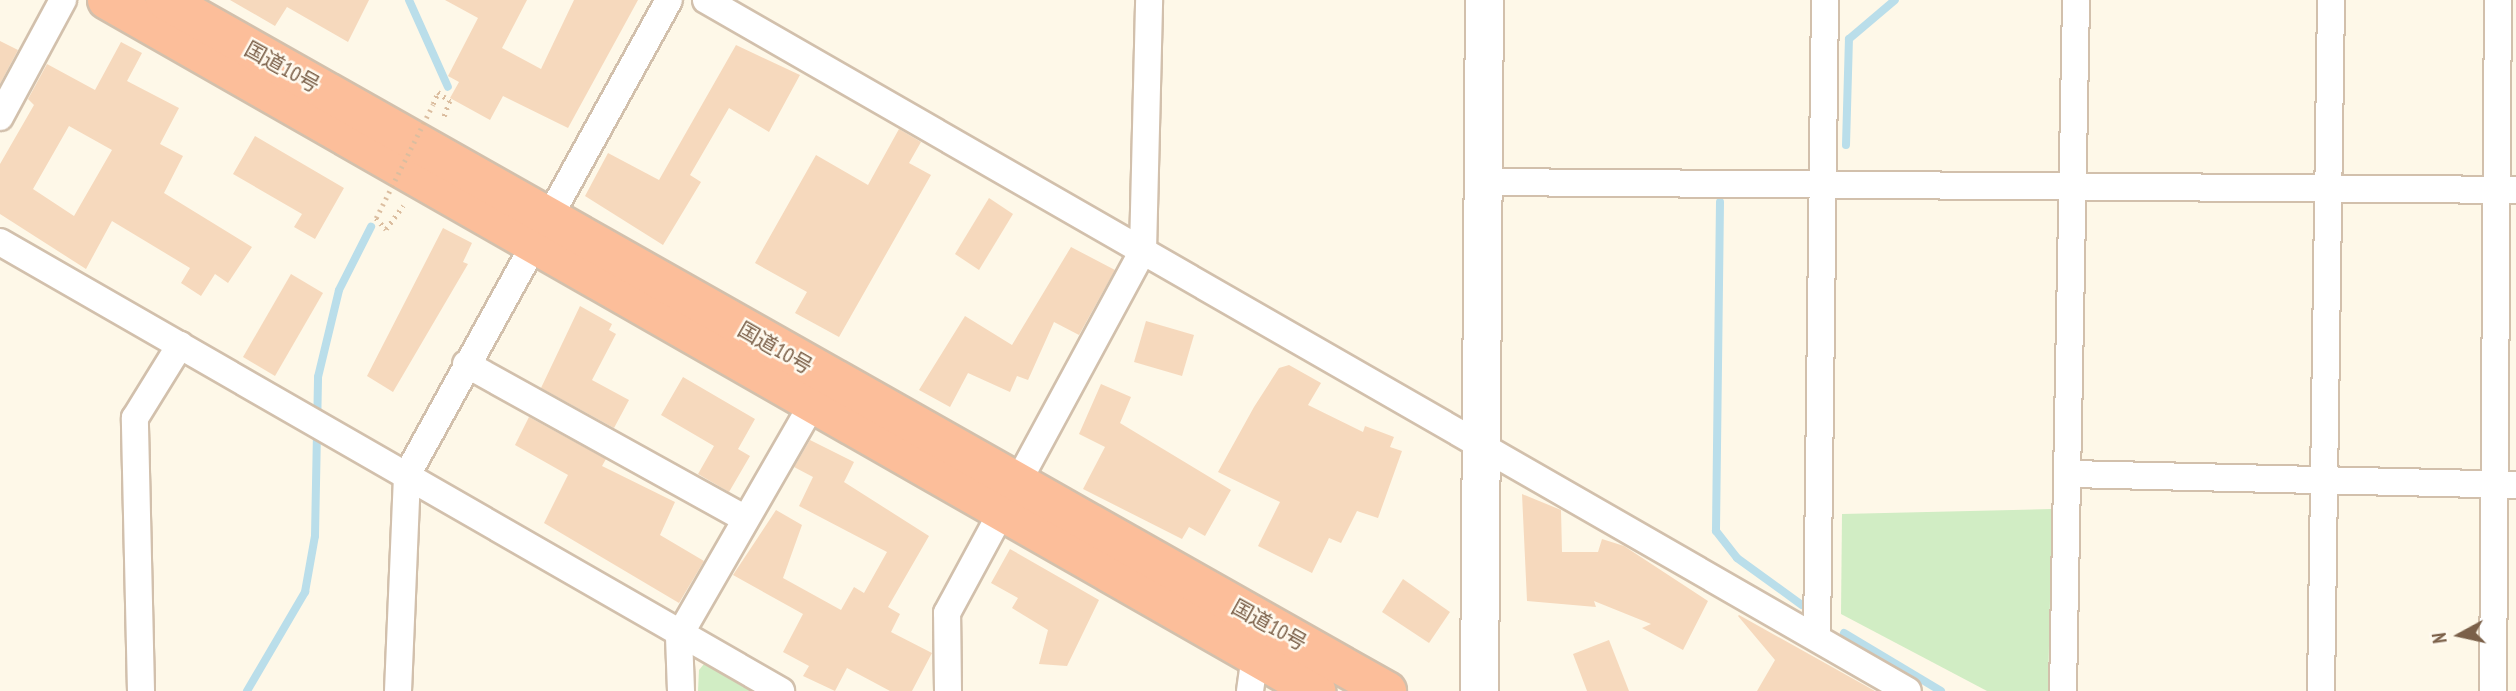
<!DOCTYPE html>
<html>
<head>
<meta charset="utf-8">
<style>
  body { margin:0 }
  #map { position:relative; width:2516px; height:691px; overflow:hidden; background:#fef8e8; font-family:"PT Sans Narrow","Noto Sans JP",sans-serif }
  div>[style] { position:absolute }
  [style*='--x'] { left:calc(var(--x)*1px); top:calc(var(--y)*1px); width:calc(var(--w)*1px); rotate:calc(var(--a)*1deg) }
  .green>* { inset:0; background:#d1edc4 }
  .stream>* { height:8px; margin:-4px; padding:0 4px; transform-origin:4px; border-radius:4px; background:#badeea }
  .building>* { inset:0; background:#f6d9bd }
  .path>* { height:4.5px; margin-top:-2.25px; transform-origin:0; background:repeating-linear-gradient(90deg,#dbbd9f 0 2px,transparent 0 7px) }
  .roads { filter:drop-shadow(2px 0 #d2c0ac) drop-shadow(-2px 0 #d2c0ac) drop-shadow(0 2px #d2c0ac) drop-shadow(0 -2px #d2c0ac) }
  .street>* { height:26px; margin:-13px; padding:0 13px; transform-origin:13px; border-radius:13px; background:#fff }
  .secondary>* { height:37px; margin:-18.5px; padding:0 18.5px; transform-origin:18.5px; border-radius:18.5px; background:#fff }
  .highway>* { height:38px; margin:-19px; padding:0 19px; transform-origin:19px; border-radius:19px; background:#fcbe9a }
  .path-bridge>* { height:4.5px; margin-top:-2.25px; transform-origin:0; background:repeating-linear-gradient(90deg,#dbbd9f 0 2px,transparent 0 7px) }
  span { translate:-50% -50%; white-space:nowrap; text-align:center; line-height:1.15; -webkit-text-stroke:5px #fffaef; paint-order:stroke }
  .street-label { font-size:21px; color:#7b6049 }
  .north { position:absolute; left:2425px; top:600px; width:70px; height:70px; -webkit-text-stroke:5px #fffaef; paint-order:stroke; rotate:262deg; font-size:19px; font-weight:700; line-height:28px; text-align:center; color:#7b6049 }
  .north::after { content:''; display:block; margin:auto; width:24px; height:32px; background:#7b6049; clip-path:polygon(50% 0,100% 100%,50% 72%,0 100%) }
</style>
</head>
<body>
<div id="map">
  <div class="green">
    <i style="clip-path:polygon(2052px 509px,2048px 691px,1987px 691px,1841px 614px,1842px 514px)"></i>
    <i style="clip-path:polygon(709px 658px,768px 691px,698px 691px,699px 670px)"></i>
  </div>
  <div class="stream">
    <i style="--x:409;--y:0;--w:95;--a:65.9"></i>
    <i style="--x:1846;--y:145;--w:106;--a:-88.4"></i>
    <i style="--x:1849;--y:39;--w:60;--a:-40.3"></i>
    <i style="--x:1720;--y:202;--w:329;--a:90.7"></i>
    <i style="--x:1716;--y:531;--w:34;--a:52"></i>
    <i style="--x:1737;--y:558;--w:80;--a:35.9"></i>
    <i style="--x:1844;--y:633;--w:113;--a:30.9"></i>
    <i style="--x:247;--y:691;--w:115;--a:-59.6"></i>
    <i style="--x:305;--y:592;--w:57;--a:-79.9"></i>
    <i style="--x:315;--y:536;--w:159;--a:-88.9"></i>
    <i style="--x:318;--y:377;--w:89;--a:-76.4"></i>
    <i style="--x:339;--y:290;--w:71;--a:-63.1"></i>
  </div>
  <div class="building">
    <i style="clip-path:polygon(230px 0,369px 0,348px 42px,287px 7px,275px 26px)"></i>
    <i style="clip-path:polygon(445px 0,527px 0,502px 48px,541px 69px,574px 0,638px 0,568px 128px,503px 96px,490px 120px,450px 98px,459px 82px,448px 76px,478px 18px)"></i>
    <i style="clip-path:polygon(0 41px,18px 50px,0 84px)"></i>
    <i style="clip-path:polygon(evenodd,121px 42px,142px 53px,127px 81px,179px 108px,160px 144px,183px 156px,164px 193px,252px 247px,228px 283px,215px 274px,201px 296px,181px 283px,190px 268px,112px 221px,86px 269px,0 214px,0 164px,34px 105px,28px 99px,47px 64px,95px 90px,121px 42px,69px 126px,112px 150px,74px 216px,33px 189px,69px 126px)"></i>
    <i style="clip-path:polygon(736px 45px,800px 75px,769px 132px,729px 108px,690px 175px,701px 182px,663px 245px,585px 196px,608px 153px,659px 180px)"></i>
    <i style="clip-path:polygon(899px 129px,921px 142px,909px 163px,931px 175px,839px 337px,795px 313px,807px 292px,755px 263px,816px 155px,868px 185px)"></i>
    <i style="clip-path:polygon(255px 136px,344px 188px,315px 239px,294px 227px,302px 214px,233px 174px)"></i>
    <i style="clip-path:polygon(989px 198px,1013px 214px,979px 270px,955px 254px)"></i>
    <i style="clip-path:polygon(443px 228px,472px 243px,463px 262px,468px 264px,393px 392px,367px 376px)"></i>
    <i style="clip-path:polygon(1071px 247px,1115px 270px,1079px 335px,1054px 322px,1028px 380px,1017px 376px,1010px 392px,968px 373px,950px 407px,919px 390px,965px 316px,1012px 345px)"></i>
    <i style="clip-path:polygon(291px 274px,323px 293px,275px 376px,243px 357px)"></i>
    <i style="clip-path:polygon(580px 306px,612px 324px,609px 330px,616px 334px,592px 380px,629px 400px,614px 428px,541px 388px)"></i>
    <i style="clip-path:polygon(1146px 321px,1194px 335px,1182px 376px,1134px 362px)"></i>
    <i style="clip-path:polygon(1289px 365px,1321px 383px,1308px 405px,1363px 432px,1365px 426px,1394px 437px,1390px 447px,1402px 451px,1378px 518px,1357px 511px,1341px 543px,1329px 538px,1312px 573px,1258px 546px,1280px 502px,1218px 472px,1254px 407px,1279px 368px)"></i>
    <i style="clip-path:polygon(683px 377px,755px 419px,738px 449px,750px 456px,729px 492px,698px 474px,714px 446px,661px 415px)"></i>
    <i style="clip-path:polygon(1101px 384px,1131px 397px,1120px 423px,1231px 490px,1205px 536px,1189px 527px,1182px 539px,1083px 489px,1105px 447px,1079px 434px)"></i>
    <i style="clip-path:polygon(529px 417px,606px 459px,602px 466px,675px 502px,660px 535px,704px 561px,679px 603px,544px 523px,568px 475px,515px 445px)"></i>
    <i style="clip-path:polygon(810px 440px,854px 462px,844px 482px,929px 536px,888px 607px,900px 614px,891px 632px,932px 653px,912px 691px,890px 691px,847px 668px,835px 691px,803px 676px,809px 666px,783px 652px,803px 614px,733px 575px,776px 510px,802px 525px,783px 578px,841px 610px,854px 587px,864px 593px,887px 552px,799px 506px,813px 477px,794px 467px)"></i>
    <i style="clip-path:polygon(1522px 494px,1561px 510px,1562px 552px,1598px 552px,1602px 539px,1624px 546px,1708px 601px,1683px 650px,1642px 628px,1651px 624px,1594px 601px,1596px 607px,1527px 601px)"></i>
    <i style="clip-path:polygon(1010px 549px,1099px 600px,1067px 666px,1039px 664px,1048px 630px,1012px 608px,1018px 598px,991px 583px)"></i>
    <i style="clip-path:polygon(1403px 579px,1450px 612px,1429px 643px,1382px 612px)"></i>
    <i style="clip-path:polygon(1738px 616px,1739px 615px,1875px 691px,1757px 691px,1775px 660px)"></i>
    <i style="clip-path:polygon(1609px 640px,1629px 691px,1587px 691px,1573px 654px)"></i>
  </div>
  <div class="path">
    <i style="--x:433;--y:104;--w:13;--a:-67"></i>
    <i style="--x:438;--y:92;--w:15;--a:37"></i>
    <i style="--x:450;--y:101;--w:20;--a:110"></i>
    <i style="--x:376;--y:218;--w:15;--a:48"></i>
    <i style="--x:386;--y:229;--w:29;--a:-54"></i>
  </div>
  <div class="roads">
    <div class="street">
      <i style="--x:706;--y:0;--w:1386;--a:29.89"></i>
      <i style="--x:0;--y:117;--w:133;--a:-61.7"></i>
      <i style="--x:1483;--y:182;--w:1033;--a:0.44"></i>
      <i style="--x:0;--y:242;--w:901;--a:29.89"></i>
      <i style="--x:466;--y:364;--w:318;--a:29"></i>
      <i style="--x:2071;--y:474;--w:445;--a:1.4"></i>
      <i style="--x:1817;--y:637;--w:637;--a:-89.28"></i>
      <i style="--x:141;--y:691;--w:273;--a:-91.3"></i>
      <i style="--x:135;--y:418;--w:86;--a:-58.3"></i>
      <i style="--x:398;--y:691;--w:216;--a:-87.6"></i>
      <i style="--x:407;--y:475;--w:542;--a:-61.12"></i>
      <i style="--x:681;--y:691;--w:55;--a:-92.1"></i>
      <i style="--x:679;--y:636;--w:283;--a:-60.1"></i>
      <i style="--x:948;--y:691;--w:78;--a:-90.7"></i>
      <i style="--x:947;--y:613;--w:412;--a:-61.6"></i>
      <i style="--x:1143;--y:251;--w:251;--a:-88.6"></i>
      <i style="--x:1250;--y:691;--w:35;--a:-82"></i>
      <i style="--x:2063;--y:691;--w:691;--a:-88.92"></i>
      <i style="--x:2321;--y:691;--w:691;--a:-89.17"></i>
      <i style="--x:2493;--y:691;--w:691;--a:-89.59"></i>
    </div>
    <div class="secondary">
      <i style="--x:1479;--y:691;--w:691;--a:-89.59"></i>
    </div>
    <div class="highway">
      <i style="--x:107;--y:0;--w:1393;--a:29.75"></i>
      <i style="--x:165;--y:0;--w:1404;--a:29.49"></i>
    </div>
  </div>
  <div class="path-bridge">
    <i style="--x:376;--y:218;--w:127;--a:-63.4"></i>
  </div>
  <div class="street-label">
    <span style="left:282px;top:67px;rotate:29deg">国道10号</span>
    <span style="left:775px;top:348px;rotate:30deg">国道10号</span>
    <span style="left:1269px;top:625px;rotate:29deg">国道10号</span>
  </div>
  <div class="north">N</div>
</div>
</body>
</html>
